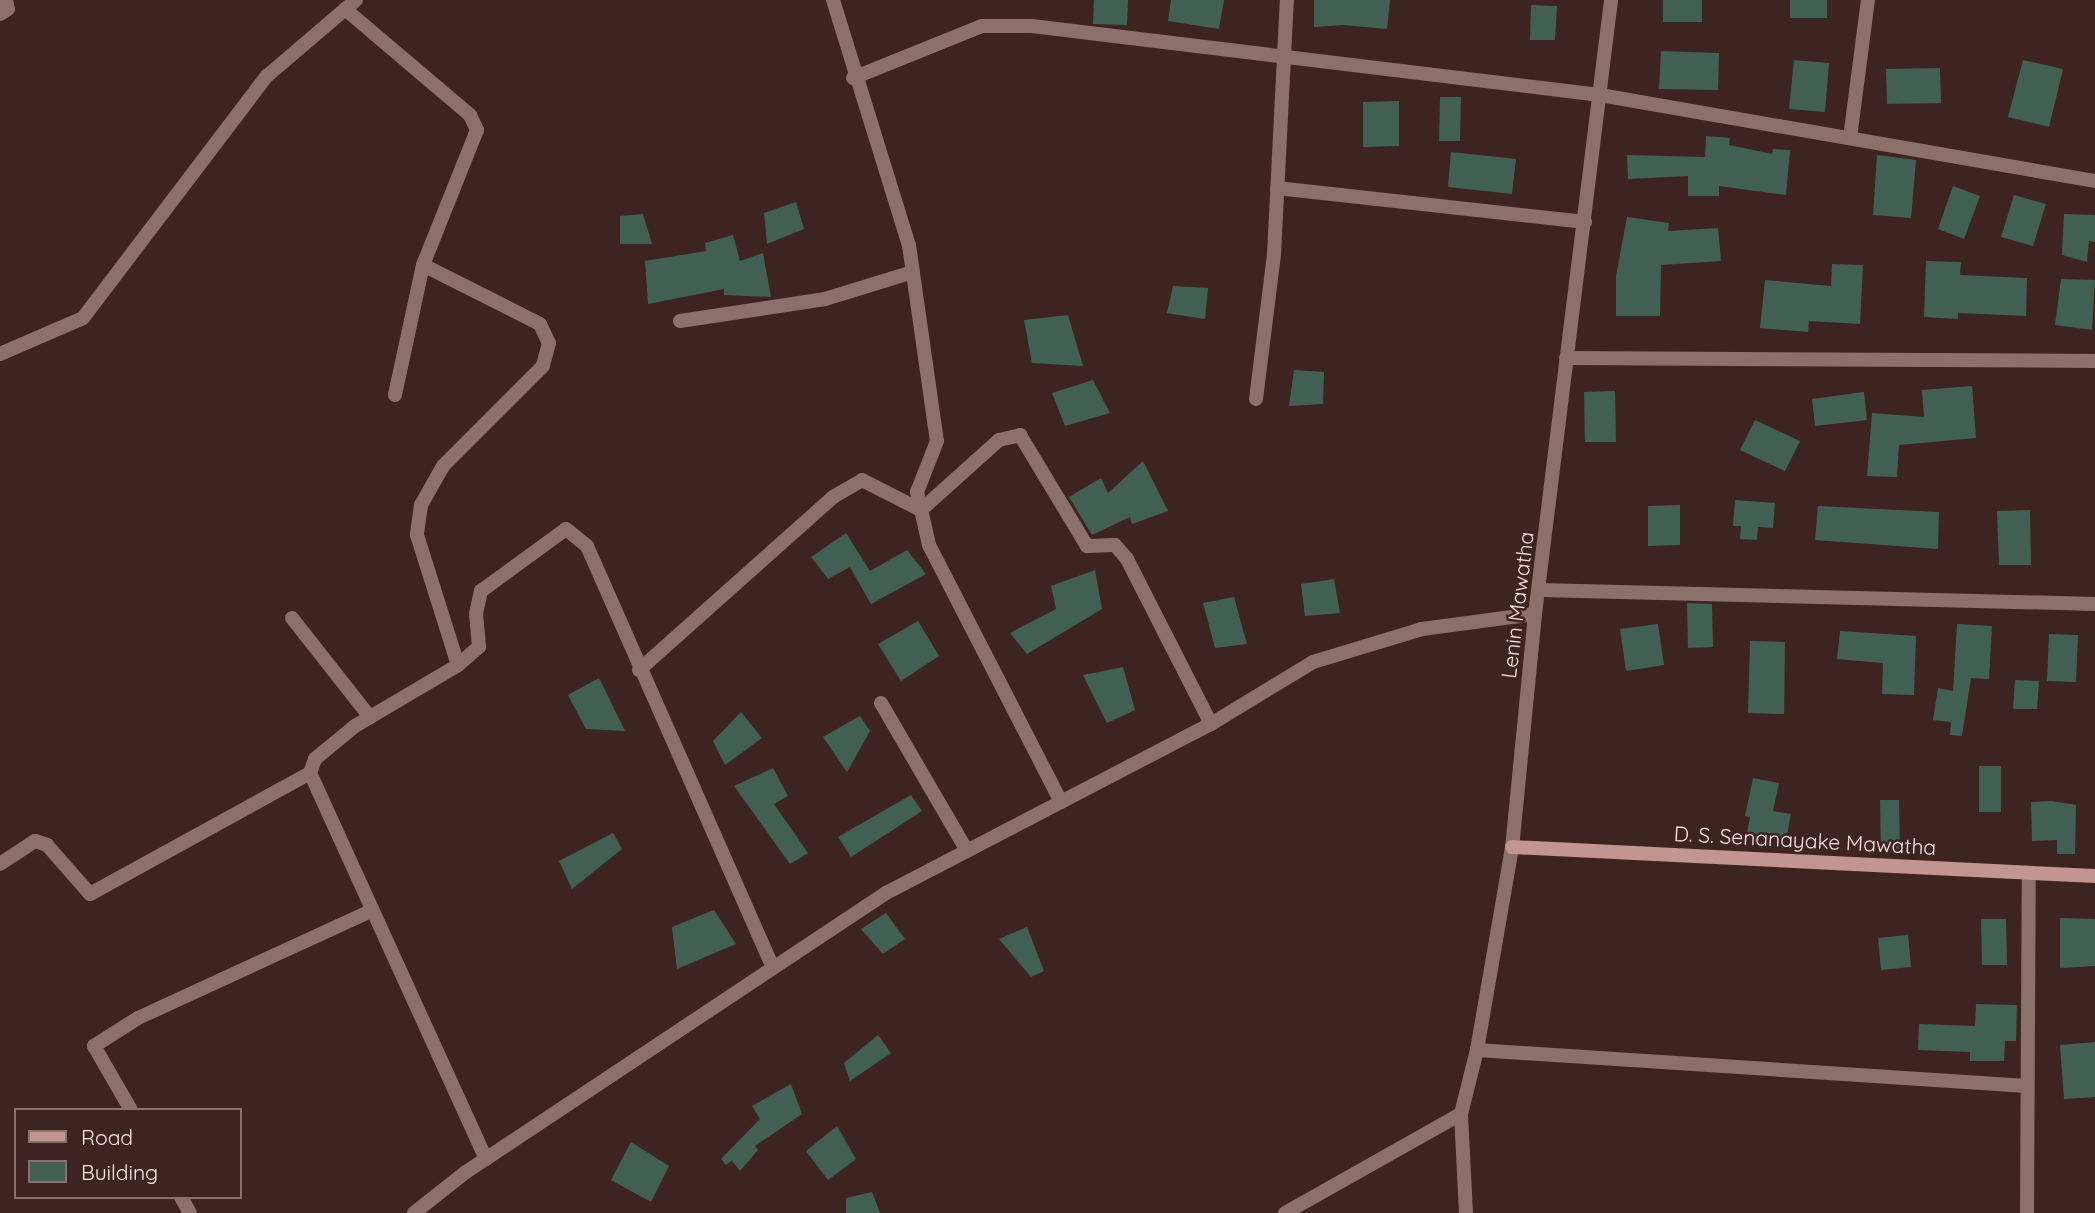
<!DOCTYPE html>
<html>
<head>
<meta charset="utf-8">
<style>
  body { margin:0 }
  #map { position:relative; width:2095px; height:1213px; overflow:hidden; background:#3e2421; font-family:Quicksand,sans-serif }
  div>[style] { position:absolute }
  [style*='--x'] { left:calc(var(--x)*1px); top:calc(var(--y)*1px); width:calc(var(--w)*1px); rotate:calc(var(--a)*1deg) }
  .building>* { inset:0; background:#416053 }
  .minor>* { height:14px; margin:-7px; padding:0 7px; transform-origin:7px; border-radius:7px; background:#8c706c }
  .tertiary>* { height:14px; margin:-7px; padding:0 7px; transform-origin:7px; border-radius:7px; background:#8c706c }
  .secondary>* { height:14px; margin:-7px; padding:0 7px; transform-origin:7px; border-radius:7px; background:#c29590 }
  span { translate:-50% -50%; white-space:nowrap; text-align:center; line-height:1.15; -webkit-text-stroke:5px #3e2421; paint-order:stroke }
  .street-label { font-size:21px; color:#f8e6e3 }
  .legend { position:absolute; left:14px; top:1108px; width:228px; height:91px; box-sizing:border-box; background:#3e2421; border:2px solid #88726f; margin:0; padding:9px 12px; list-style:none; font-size:21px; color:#f8e6e3 }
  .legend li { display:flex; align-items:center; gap:14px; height:35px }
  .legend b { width:35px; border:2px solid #88726f }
</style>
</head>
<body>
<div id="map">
  <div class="building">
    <i style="clip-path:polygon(1094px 0,1128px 0,1127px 25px,1093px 24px)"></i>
    <i style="clip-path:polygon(1171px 0,1224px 0,1219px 29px,1168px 21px)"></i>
    <i style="clip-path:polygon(1314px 0,1390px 0,1387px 29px,1343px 25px,1314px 27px)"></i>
    <i style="clip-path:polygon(1663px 0,1702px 0,1702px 22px,1663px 22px)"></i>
    <i style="clip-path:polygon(1790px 0,1827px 0,1827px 18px,1790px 18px)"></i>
    <i style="clip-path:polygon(1531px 5px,1557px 6px,1555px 40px,1530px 40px)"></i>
    <i style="clip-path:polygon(1661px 51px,1719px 53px,1718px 90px,1659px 89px)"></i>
    <i style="clip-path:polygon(1794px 60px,1829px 63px,1825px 112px,1789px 109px)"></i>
    <i style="clip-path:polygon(2023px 60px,2063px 69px,2049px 127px,2008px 117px)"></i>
    <i style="clip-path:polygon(1940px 68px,1941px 103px,1887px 104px,1886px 69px)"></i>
    <i style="clip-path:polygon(1440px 97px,1461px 97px,1460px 141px,1439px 141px)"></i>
    <i style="clip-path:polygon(1399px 101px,1399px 146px,1363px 147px,1363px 102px)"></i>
    <i style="clip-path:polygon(1706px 136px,1730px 138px,1729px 145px,1772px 154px,1773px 149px,1790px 150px,1786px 195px,1719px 186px,1719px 196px,1688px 196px,1688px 176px,1628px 179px,1627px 155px,1705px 157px)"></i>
    <i style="clip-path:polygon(1451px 152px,1516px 159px,1512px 194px,1448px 187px)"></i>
    <i style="clip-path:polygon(1877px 155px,1916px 160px,1911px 218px,1873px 215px)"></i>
    <i style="clip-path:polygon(1953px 186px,1980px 196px,1964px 239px,1938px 229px)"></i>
    <i style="clip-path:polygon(2014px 195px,2046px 204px,2033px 246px,2001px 237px)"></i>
    <i style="clip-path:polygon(796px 202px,804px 229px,767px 244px,764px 213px)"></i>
    <i style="clip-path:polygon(643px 214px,652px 244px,620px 244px,620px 216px)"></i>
    <i style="clip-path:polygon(2064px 214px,2095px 215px,2095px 242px,2089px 241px,2087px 262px,2062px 255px)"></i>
    <i style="clip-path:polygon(1627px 217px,1669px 223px,1668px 231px,1718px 228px,1721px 261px,1661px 265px,1660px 316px,1616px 316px,1616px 276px)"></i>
    <i style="clip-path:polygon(733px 235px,740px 261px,763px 253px,771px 297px,724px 295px,724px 289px,648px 304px,645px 261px,706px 251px,705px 243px)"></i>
    <i style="clip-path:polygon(1926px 261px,1961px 262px,1960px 275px,2027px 278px,2026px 316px,1958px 313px,1958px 319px,1924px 317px)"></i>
    <i style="clip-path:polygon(1832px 264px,1863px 265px,1860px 324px,1809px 321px,1808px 332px,1760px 328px,1765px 280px,1831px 286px)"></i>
    <i style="clip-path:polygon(2061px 279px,2095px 280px,2092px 330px,2055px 325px)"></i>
    <i style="clip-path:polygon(1173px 286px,1208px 288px,1205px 319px,1167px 313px)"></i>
    <i style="clip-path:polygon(1068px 315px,1083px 366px,1032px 363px,1024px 320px)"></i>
    <i style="clip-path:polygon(1294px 370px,1324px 372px,1323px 404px,1289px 406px)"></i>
    <i style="clip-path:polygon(1093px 380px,1110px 413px,1065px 426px,1052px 393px)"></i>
    <i style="clip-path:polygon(1972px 386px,1976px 438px,1899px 445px,1897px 477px,1867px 476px,1872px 413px,1924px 417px,1922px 390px)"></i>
    <i style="clip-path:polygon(1615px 391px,1616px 442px,1585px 442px,1584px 392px)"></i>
    <i style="clip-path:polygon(1864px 392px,1867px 420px,1815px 426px,1812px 399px)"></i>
    <i style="clip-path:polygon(1755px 420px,1800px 441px,1785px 471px,1740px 450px)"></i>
    <i style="clip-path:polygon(1143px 461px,1168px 511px,1132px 524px,1130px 517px,1092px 535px,1069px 497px,1101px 478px,1108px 493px)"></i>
    <i style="clip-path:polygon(1735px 500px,1775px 503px,1773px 528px,1758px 527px,1757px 540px,1740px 539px,1741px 526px,1733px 526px)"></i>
    <i style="clip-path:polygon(1680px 505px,1680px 545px,1648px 546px,1648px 506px)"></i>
    <i style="clip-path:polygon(1818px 506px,1939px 512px,1938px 549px,1815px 540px)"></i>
    <i style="clip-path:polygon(2030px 510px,2031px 565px,1999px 565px,1997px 511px)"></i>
    <i style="clip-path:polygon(846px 533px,870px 571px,907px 550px,926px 574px,871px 604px,850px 567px,828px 579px,811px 557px)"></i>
    <i style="clip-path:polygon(1095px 570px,1102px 609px,1027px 654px,1010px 633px,1056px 609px,1051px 586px)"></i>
    <i style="clip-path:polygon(1334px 579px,1340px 613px,1305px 616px,1301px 584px)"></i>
    <i style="clip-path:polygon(1234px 597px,1247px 644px,1215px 648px,1203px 603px)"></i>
    <i style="clip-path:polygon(1687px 603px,1712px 604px,1713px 647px,1688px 648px)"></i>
    <i style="clip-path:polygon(918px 621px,939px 656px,901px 681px,878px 644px)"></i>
    <i style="clip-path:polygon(1658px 624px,1664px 665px,1626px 671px,1620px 629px)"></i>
    <i style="clip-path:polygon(1957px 624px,1992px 626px,1989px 679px,1971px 678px,1962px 736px,1950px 735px,1951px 722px,1933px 720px,1938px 688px,1953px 691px)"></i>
    <i style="clip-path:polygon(1840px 631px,1916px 636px,1914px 695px,1882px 694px,1883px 663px,1837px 659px)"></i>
    <i style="clip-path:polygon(2049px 634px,2078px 635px,2076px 682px,2047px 681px)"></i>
    <i style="clip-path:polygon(1750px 641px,1785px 642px,1784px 714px,1748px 713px)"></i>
    <i style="clip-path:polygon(1123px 667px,1135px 710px,1107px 723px,1083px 675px)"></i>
    <i style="clip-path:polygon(599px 678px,625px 731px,586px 729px,568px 695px)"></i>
    <i style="clip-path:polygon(2015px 680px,2039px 681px,2037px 709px,2013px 709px)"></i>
    <i style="clip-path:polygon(741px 712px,762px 738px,725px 765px,713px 741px)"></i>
    <i style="clip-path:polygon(860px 716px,870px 731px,847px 772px,823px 737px)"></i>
    <i style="clip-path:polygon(1979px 766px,2001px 766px,2001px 812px,1979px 812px)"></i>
    <i style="clip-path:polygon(773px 768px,788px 796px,774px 804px,808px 853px,790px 864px,734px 786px)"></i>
    <i style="clip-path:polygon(1753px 778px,1779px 783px,1773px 811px,1791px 814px,1786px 840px,1747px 833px,1750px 817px,1745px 816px)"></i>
    <i style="clip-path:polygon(911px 795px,922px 811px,851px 857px,838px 837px)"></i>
    <i style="clip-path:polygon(1880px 800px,1899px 800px,1900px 852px,1881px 852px)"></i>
    <i style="clip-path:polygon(2051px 801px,2076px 805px,2075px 854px,2057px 854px,2057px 840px,2032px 841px,2031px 802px)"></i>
    <i style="clip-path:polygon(613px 833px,622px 849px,572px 889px,559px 861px)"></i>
    <i style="clip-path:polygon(714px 910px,736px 944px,677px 969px,672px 927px)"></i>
    <i style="clip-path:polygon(886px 913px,905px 939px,883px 954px,861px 929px)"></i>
    <i style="clip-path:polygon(2060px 918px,2095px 919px,2095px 966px,2060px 968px)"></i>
    <i style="clip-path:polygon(1981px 919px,2006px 919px,2007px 965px,1982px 965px)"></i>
    <i style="clip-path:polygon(1027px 927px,1044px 971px,1031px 977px,999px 939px)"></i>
    <i style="clip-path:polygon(1908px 935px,1911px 967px,1881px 970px,1878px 938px)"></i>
    <i style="clip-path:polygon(1976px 1004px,2017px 1005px,2016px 1041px,2005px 1041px,2004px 1061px,1970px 1061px,1970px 1052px,1918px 1050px,1919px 1024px,1975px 1026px)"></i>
    <i style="clip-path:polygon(878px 1035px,891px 1053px,850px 1081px,844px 1063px)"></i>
    <i style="clip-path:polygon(2095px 1042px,2095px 1097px,2064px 1099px,2060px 1045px)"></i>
    <i style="clip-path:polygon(791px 1084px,802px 1114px,755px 1146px,758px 1150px,740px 1171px,732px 1161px,726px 1165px,721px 1159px,760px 1119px,752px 1106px)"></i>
    <i style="clip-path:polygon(837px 1126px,856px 1159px,828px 1180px,806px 1151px)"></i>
    <i style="clip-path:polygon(631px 1142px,669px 1166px,651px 1202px,611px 1180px)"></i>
    <i style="clip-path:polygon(872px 1192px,880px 1213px,846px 1213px,846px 1198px)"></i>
  </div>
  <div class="minor">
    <i style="--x:833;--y:0;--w:257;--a:72.8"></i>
    <i style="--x:909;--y:245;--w:198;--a:81.9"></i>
    <i style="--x:937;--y:441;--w:55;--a:111.4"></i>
    <i style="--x:917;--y:492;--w:54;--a:77.2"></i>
    <i style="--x:929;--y:545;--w:289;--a:62.8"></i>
    <i style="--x:345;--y:9;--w:164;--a:40.3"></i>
    <i style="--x:470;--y:115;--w:17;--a:65"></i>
    <i style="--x:477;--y:130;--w:145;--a:111.8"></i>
    <i style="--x:423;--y:265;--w:133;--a:102.2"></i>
    <i style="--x:0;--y:14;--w:9;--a:-32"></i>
    <i style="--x:8;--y:9;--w:9;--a:-103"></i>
    <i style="--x:853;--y:78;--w:139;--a:-22"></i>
    <i style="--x:982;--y:26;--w:50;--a:0"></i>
    <i style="--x:1032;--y:26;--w:572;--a:6.93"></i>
    <i style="--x:1600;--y:95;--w:502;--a:9.86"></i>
    <i style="--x:1850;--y:138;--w:139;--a:-82.6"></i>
    <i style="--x:1277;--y:188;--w:310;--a:6.3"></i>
    <i style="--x:423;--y:265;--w:131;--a:26.8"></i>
    <i style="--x:540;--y:324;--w:21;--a:65"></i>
    <i style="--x:549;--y:343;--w:24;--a:105"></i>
    <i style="--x:543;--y:366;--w:141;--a:135"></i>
    <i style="--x:443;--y:466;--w:45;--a:119.4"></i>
    <i style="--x:421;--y:505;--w:30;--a:98"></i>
    <i style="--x:417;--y:535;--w:136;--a:72.5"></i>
    <i style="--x:680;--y:321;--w:147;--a:-8.6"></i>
    <i style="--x:825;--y:299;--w:92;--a:-17.1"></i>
    <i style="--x:0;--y:354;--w:90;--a:-23.4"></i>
    <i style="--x:83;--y:318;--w:304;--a:-52.8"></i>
    <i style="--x:267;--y:76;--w:117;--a:-40.5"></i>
    <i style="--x:1566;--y:358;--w:529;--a:0.32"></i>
    <i style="--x:1256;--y:399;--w:146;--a:-82.9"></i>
    <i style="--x:1274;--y:254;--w:254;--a:-87.1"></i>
    <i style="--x:1540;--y:590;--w:555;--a:1.44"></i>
    <i style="--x:1535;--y:614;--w:619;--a:-82.94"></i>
    <i style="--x:292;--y:618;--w:126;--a:51.8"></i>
    <i style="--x:639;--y:670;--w:260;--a:-41.7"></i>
    <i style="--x:833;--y:497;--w:34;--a:-30"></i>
    <i style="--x:862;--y:480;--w:66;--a:27"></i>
    <i style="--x:921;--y:510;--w:105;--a:-41.9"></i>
    <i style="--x:999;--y:440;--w:22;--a:-13"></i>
    <i style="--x:1020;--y:435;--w:130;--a:58.9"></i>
    <i style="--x:1087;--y:546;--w:28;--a:-2"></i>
    <i style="--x:1115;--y:545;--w:18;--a:49"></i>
    <i style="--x:1127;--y:559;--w:185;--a:63"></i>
    <i style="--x:881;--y:703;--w:171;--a:59.8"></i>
    <i style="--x:0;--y:864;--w:42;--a:-33.3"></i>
    <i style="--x:35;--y:841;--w:13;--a:18"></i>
    <i style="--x:47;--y:845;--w:65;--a:48.7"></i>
    <i style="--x:90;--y:894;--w:251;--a:-28.8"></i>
    <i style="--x:1477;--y:1050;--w:551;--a:3.74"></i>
    <i style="--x:131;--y:1110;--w:74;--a:-120"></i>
    <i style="--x:94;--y:1046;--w:52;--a:-32.5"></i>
    <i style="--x:138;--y:1018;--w:256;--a:-24.7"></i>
    <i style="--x:486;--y:1159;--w:424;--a:-114.5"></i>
    <i style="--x:310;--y:773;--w:15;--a:-70"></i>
    <i style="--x:315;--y:759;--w:52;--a:-39.5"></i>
    <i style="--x:355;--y:726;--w:120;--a:-30.6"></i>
    <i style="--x:458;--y:665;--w:28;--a:-41"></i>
    <i style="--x:479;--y:647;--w:33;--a:-95"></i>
    <i style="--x:476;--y:614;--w:24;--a:-78"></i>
    <i style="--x:481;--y:591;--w:105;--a:-36.1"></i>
    <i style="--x:566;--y:529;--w:27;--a:39"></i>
    <i style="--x:587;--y:546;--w:461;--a:66.2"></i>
    <i style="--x:181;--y:1197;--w:18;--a:61"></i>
    <i style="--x:1285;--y:1213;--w:202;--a:-29.4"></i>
    <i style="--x:1466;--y:1213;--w:99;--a:-92.9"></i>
    <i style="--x:1461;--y:1114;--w:66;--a:-76"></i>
    <i style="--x:1477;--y:1050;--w:206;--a:-80.2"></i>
    <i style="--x:2027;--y:1213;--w:340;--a:-89.7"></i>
  </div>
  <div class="tertiary">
    <i style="--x:414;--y:1213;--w:66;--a:-38.3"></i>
    <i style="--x:466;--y:1172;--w:504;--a:-33.6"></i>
    <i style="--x:886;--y:893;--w:366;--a:-27.5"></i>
    <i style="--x:1211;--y:724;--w:119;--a:-31.3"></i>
    <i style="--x:1313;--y:662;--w:114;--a:-16.8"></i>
    <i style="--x:1422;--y:629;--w:114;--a:-7.6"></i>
    <i style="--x:1535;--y:614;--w:234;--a:95.6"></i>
  </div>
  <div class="secondary">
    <i style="--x:1512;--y:847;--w:584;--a:2.85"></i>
  </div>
  <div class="street-label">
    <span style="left:1517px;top:605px;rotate:-83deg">Lenin Mawatha</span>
    <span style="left:1805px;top:840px;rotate:3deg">D. S. Senanayake Mawatha</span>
  </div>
  <ul class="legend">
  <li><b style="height:9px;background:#c29590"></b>Road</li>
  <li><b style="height:19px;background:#416053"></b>Building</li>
  </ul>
</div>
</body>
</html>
